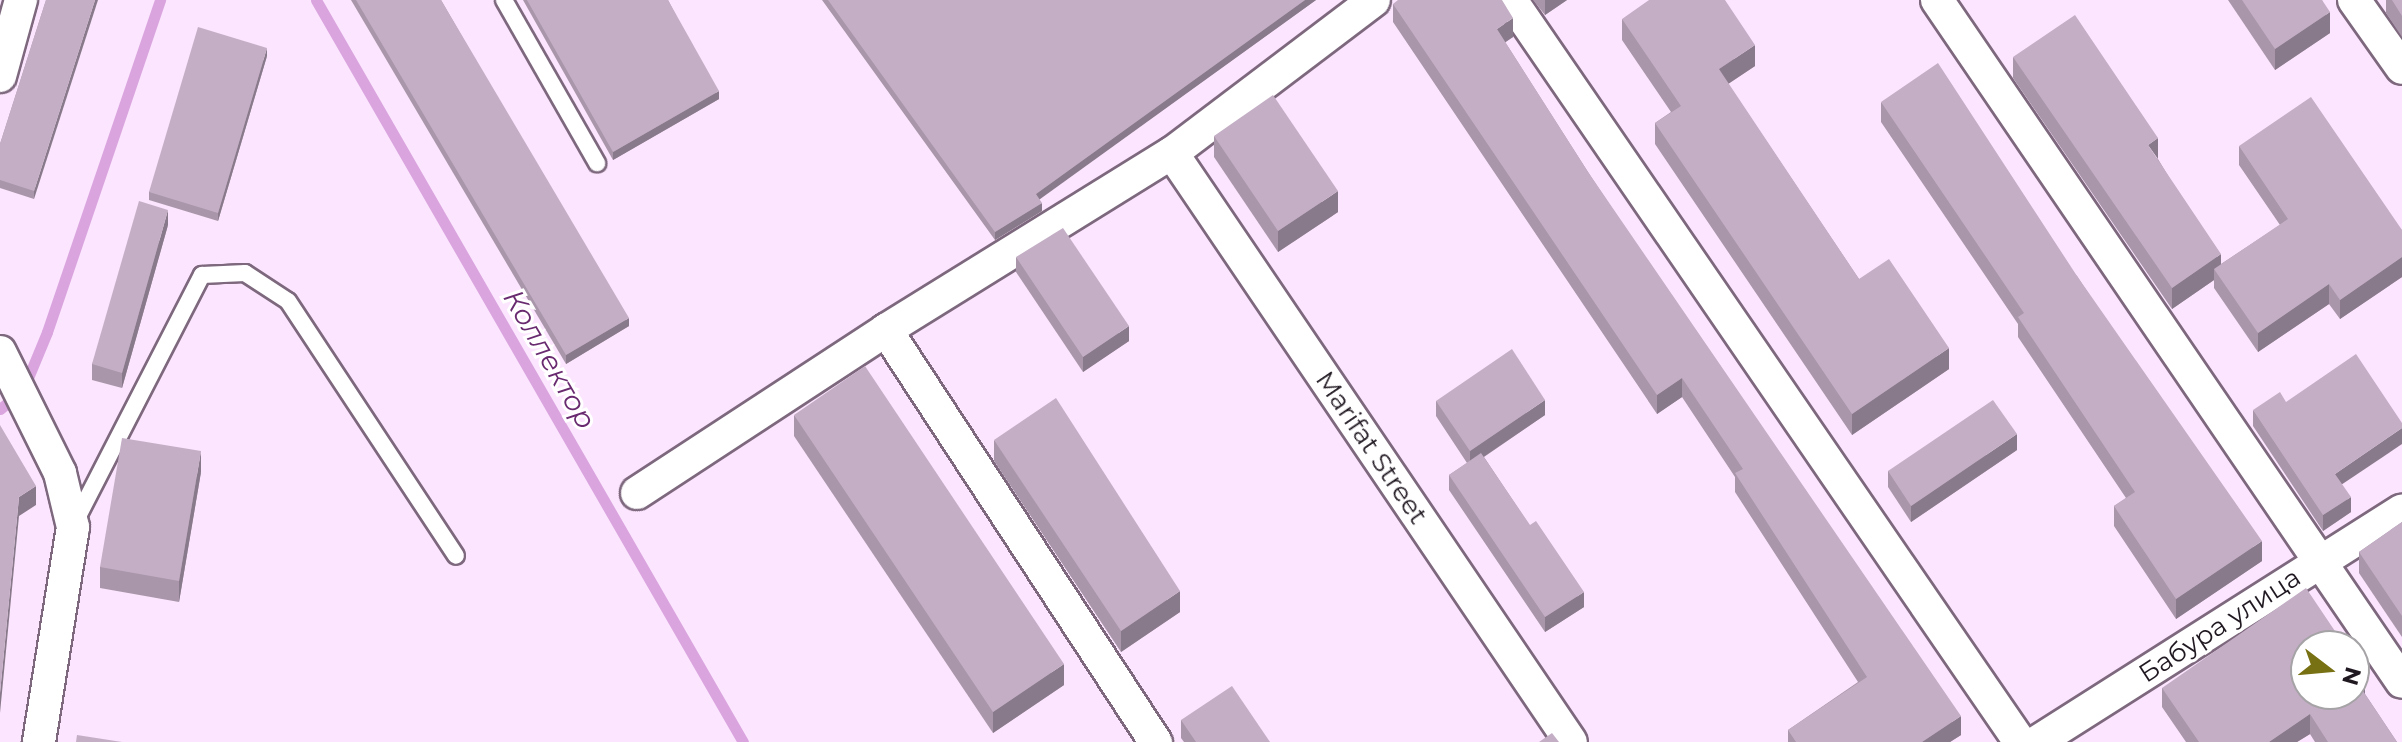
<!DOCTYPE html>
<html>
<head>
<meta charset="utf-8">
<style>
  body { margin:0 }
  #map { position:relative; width:2402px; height:742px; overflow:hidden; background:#fce5fe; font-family:Montserrat,sans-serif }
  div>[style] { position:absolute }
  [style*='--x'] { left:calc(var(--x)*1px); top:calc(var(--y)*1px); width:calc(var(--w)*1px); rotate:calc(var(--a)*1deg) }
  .stream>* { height:11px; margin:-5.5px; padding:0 5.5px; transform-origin:5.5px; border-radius:5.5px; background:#daa5df }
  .roads { filter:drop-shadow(2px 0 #7d687e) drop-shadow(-2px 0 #7d687e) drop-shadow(0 2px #7d687e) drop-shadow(0 -2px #7d687e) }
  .lane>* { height:16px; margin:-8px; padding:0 8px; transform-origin:8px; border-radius:8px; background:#fff }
  .street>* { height:32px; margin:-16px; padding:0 16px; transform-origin:16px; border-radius:16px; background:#fff }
  .wall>* { inset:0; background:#a996aa }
  .shaded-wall>* { inset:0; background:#897a8b }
  .building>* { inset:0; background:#c4aec6 }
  span { translate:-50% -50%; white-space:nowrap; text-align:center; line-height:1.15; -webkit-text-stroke:6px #fff; paint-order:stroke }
  .street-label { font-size:26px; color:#201821 }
  .water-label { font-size:28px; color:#692a70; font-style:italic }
  .north { position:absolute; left:2290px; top:630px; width:80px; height:80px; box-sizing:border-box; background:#fff; border:2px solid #a6a3a6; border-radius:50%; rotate:106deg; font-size:22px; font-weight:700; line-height:32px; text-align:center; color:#201821 }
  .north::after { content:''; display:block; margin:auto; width:28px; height:36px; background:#787113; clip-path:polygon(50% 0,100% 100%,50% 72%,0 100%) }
</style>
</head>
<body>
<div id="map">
  <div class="stream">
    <i style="--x:316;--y:0;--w:856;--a:60.08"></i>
    <i style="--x:0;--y:409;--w:30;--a:-40"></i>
    <i style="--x:23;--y:390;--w:63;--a:-67.5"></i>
    <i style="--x:47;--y:332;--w:351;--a:-71.2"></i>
  </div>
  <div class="roads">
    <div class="lane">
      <i style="--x:504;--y:0;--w:188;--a:60.3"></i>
      <i style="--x:75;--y:522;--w:278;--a:-62.8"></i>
      <i style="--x:202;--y:275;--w:43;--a:-2.7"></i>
      <i style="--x:245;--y:273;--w:51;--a:33.1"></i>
      <i style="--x:288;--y:301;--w:305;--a:56.6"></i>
    </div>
    <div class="street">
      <i style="--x:1511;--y:0;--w:900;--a:55.55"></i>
      <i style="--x:1937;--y:0;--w:825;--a:55.71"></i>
      <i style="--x:2354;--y:0;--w:83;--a:54.8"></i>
      <i style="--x:0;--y:76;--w:79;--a:-74.6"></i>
      <i style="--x:1172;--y:153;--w:711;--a:55.89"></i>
      <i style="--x:886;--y:330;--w:493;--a:56.8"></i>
      <i style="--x:0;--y:352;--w:135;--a:63.6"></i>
      <i style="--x:60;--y:473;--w:56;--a:76.5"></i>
      <i style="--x:73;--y:527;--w:218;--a:99"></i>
      <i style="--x:637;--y:493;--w:298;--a:-33.2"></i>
      <i style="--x:886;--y:330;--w:336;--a:-31.8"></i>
      <i style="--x:1172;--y:153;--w:253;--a:-37.1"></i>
      <i style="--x:2037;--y:742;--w:432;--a:-32.4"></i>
    </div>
  </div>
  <div class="wall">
    <i style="clip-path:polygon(46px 0,34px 199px,0 188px,0 144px)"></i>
    <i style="clip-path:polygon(351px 0,441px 0,629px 326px,566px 364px)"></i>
    <i style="clip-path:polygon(523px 0,668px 0,719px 99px,613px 160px)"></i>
    <i style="clip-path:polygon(822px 0,1316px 0,1039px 199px,1042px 211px,995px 240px)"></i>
    <i style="clip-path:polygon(1533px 0,1567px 0,1545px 15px)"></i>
    <i style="clip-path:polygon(2228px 0,2322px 0,2330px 33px,2275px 70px)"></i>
    <i style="clip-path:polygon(2386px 0,2402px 0,2402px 37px,2386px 13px)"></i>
    <i style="clip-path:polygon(1393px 4px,1513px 37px,1505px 42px,1588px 172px,1961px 735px,1950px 742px,1788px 742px,1788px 730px,1858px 682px,1735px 492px,1735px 477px,1682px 397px,1657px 414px,1393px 22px)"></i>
    <i style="clip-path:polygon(1622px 19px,1755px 66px,1728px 84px,1859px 279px,1949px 369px,1852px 435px,1655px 144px,1655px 123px,1671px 112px,1622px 40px)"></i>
    <i style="clip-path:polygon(267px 56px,218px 221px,149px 200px,149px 192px)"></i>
    <i style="clip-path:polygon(2013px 57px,2158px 159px,2221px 264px,2280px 225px,2239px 165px,2239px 146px,2402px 230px,2402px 277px,2340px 319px,2329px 304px,2258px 352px,2214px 288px,2214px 280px,2172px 309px,2013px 78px)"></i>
    <i style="clip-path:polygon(1881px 102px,2077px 276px,2262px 561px,2176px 619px,2114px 526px,2114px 506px,2126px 498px,2018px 337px,2018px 324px,1881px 122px)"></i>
    <i style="clip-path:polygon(1214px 136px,1338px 212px,1278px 252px,1214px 157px)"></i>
    <i style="clip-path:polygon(168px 225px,122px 388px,92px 380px,92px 364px)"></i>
    <i style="clip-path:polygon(1016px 257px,1129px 341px,1083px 372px,1016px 272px)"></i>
    <i style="clip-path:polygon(1436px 401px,1545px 415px,1484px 457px,1584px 607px,1545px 632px,1449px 490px,1449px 475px,1467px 463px,1436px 416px)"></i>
    <i style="clip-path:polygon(2253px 410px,2342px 485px,2351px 512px,2323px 531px,2253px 426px)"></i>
    <i style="clip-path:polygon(794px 415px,1064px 685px,993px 733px,794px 436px)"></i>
    <i style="clip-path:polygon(994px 440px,1180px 612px,1121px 652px,994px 461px)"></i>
    <i style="clip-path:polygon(2017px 450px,1911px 522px,1888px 487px,1888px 471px)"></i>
    <i style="clip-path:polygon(201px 472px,179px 602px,100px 588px,100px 567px)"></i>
    <i style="clip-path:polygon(2402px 522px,2402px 637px,2359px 573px,2359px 552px)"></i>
    <i style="clip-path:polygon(2162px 688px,2365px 694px,2397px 742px,2315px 742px,2310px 734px,2297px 742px,2186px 742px,2162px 707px)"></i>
    <i style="clip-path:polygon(1181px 720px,1270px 742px,1184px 742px,1181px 738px)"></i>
  </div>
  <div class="shaded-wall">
    <i style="clip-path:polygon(95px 0,98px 0,34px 199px,34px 191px)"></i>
    <i style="clip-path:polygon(1305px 0,1316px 0,1036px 202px,1036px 194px)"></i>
    <i style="clip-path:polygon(1545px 0,1567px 0,1545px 15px)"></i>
    <i style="clip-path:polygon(2330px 12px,2330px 33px,2275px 70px,2275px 49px)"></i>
    <i style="clip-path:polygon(1513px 18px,1513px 37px,1497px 48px,1497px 29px)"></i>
    <i style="clip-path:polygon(1755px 45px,1755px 66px,1719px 90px,1719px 69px)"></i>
    <i style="clip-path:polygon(267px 48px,267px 56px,218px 221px,218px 213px)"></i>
    <i style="clip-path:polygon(719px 91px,719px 99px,613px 160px,613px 152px)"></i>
    <i style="clip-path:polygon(2158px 138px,2158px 159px,2148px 145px)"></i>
    <i style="clip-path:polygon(1338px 191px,1338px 212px,1278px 252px,1278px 231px)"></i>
    <i style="clip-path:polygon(1042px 203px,1042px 211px,995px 240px,995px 232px)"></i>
    <i style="clip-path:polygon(168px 210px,168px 225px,122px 388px,122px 373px)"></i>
    <i style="clip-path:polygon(2221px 254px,2221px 275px,2214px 269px,2214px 280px,2172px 309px,2172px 288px)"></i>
    <i style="clip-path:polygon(2402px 257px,2402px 277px,2340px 319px,2340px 300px)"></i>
    <i style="clip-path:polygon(2329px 284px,2329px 304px,2258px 352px,2258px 333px)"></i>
    <i style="clip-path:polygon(629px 318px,629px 326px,566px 364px,566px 355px)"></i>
    <i style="clip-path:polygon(1129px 326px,1129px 341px,1083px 372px,1083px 357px)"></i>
    <i style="clip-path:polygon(1949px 348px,1949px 369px,1852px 435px,1852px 414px)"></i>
    <i style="clip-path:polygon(1682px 378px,1682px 397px,1657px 414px,1657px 395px)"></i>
    <i style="clip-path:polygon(1545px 400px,1545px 415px,1470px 466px,1470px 451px)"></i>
    <i style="clip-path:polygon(2402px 428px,2402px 444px,2335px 489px,2335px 474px)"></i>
    <i style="clip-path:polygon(2017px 434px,2017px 450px,1911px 522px,1911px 506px)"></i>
    <i style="clip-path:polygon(201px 451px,201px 472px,179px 602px,179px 581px)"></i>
    <i style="clip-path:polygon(36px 486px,36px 505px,19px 516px,0 713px,0 693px,19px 497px)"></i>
    <i style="clip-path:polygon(2351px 497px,2351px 512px,2323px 531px,2323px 515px)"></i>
    <i style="clip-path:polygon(2262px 541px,2262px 561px,2176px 619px,2176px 599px)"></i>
    <i style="clip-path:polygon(1180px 591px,1180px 612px,1121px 652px,1121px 631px)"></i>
    <i style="clip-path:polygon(1584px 592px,1584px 607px,1545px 632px,1545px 617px)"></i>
    <i style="clip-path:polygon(1064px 664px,1064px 685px,993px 733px,993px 712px)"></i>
    <i style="clip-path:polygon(2365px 676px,2365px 696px,2357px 682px)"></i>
    <i style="clip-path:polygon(2310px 714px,2310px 734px,2297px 742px,2269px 742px)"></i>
    <i style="clip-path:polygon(1961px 716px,1961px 735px,1950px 742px,1922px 742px)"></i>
  </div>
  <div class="building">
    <i style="clip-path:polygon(46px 0,95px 0,34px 191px,0 180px,0 144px)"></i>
    <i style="clip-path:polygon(356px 0,441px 0,629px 318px,566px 355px)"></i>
    <i style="clip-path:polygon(527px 0,668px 0,719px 91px,613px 152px)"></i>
    <i style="clip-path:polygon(828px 0,1305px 0,1036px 194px,1042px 203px,995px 232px)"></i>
    <i style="clip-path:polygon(1398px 0,1502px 0,1513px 18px,1497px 29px,1588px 172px,1961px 716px,1922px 742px,1796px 742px,1788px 730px,1867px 677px,1735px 473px,1743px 469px,1682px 378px,1657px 395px,1393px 4px)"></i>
    <i style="clip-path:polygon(1649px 0,1725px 0,1755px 45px,1719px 69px,1859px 279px,1889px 259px,1949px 348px,1852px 414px,1655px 123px,1681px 106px,1622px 19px)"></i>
    <i style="clip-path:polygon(2242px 0,2322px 0,2330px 12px,2275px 49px)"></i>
    <i style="clip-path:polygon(2392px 0,2402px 0,2402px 16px)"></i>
    <i style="clip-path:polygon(2075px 15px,2158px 138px,2148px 145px,2221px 254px,2172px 288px,2013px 57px)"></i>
    <i style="clip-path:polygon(198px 27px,267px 48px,218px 213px,149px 192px)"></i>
    <i style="clip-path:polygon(1938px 63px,2077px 276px,2262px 541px,2176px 599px,2114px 506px,2135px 492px,2018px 317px,2024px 313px,1881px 102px)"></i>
    <i style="clip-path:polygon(1273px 95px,1338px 191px,1278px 231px,1214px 136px)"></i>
    <i style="clip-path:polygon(2311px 97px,2402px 230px,2402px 257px,2340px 300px,2329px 284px,2258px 333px,2214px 269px,2288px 219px,2239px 146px)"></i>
    <i style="clip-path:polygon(139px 201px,168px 210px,122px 373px,92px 364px)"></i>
    <i style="clip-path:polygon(1063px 228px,1129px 326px,1083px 357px,1016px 257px)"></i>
    <i style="clip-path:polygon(1512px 349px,1545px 400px,1470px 451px,1436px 401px)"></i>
    <i style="clip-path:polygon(2356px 354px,2402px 423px,2402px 428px,2335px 474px,2351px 497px,2323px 515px,2253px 410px,2280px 392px,2286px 402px)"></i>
    <i style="clip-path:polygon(865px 366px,1064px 664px,993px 712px,794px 415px)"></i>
    <i style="clip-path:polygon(1056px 398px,1180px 591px,1121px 631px,994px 440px)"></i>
    <i style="clip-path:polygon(1993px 400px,2017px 434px,1911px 506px,1888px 471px)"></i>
    <i style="clip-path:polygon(0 425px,36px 486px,19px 497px,0 693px)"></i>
    <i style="clip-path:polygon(122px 438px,201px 451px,179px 581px,100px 567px)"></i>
    <i style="clip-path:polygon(1481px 453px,1530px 525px,1536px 521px,1584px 592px,1545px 617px,1449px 475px)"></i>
    <i style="clip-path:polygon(2402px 522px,2402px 616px,2359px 552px)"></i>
    <i style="clip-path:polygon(2306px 588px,2345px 646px,2306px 646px,2306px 694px,2354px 694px,2354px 659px,2365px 676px,2357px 682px,2397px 742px,2328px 742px,2310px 714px,2269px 742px,2199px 742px,2162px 688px)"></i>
    <i style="clip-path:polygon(1232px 686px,1270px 742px,1196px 742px,1181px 720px)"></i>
    <i style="clip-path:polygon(1552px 733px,1559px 742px,1539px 742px)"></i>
    <i style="clip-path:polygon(77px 735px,122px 742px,76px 742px)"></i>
  </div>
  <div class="street-label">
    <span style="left:1371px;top:448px;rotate:56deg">Marifat Street</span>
    <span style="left:2220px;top:626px;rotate:-33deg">Бабура улица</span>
  </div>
  <div class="water-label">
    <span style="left:550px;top:359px;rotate:60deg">Коллектор</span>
  </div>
  <div class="north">N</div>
</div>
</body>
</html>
